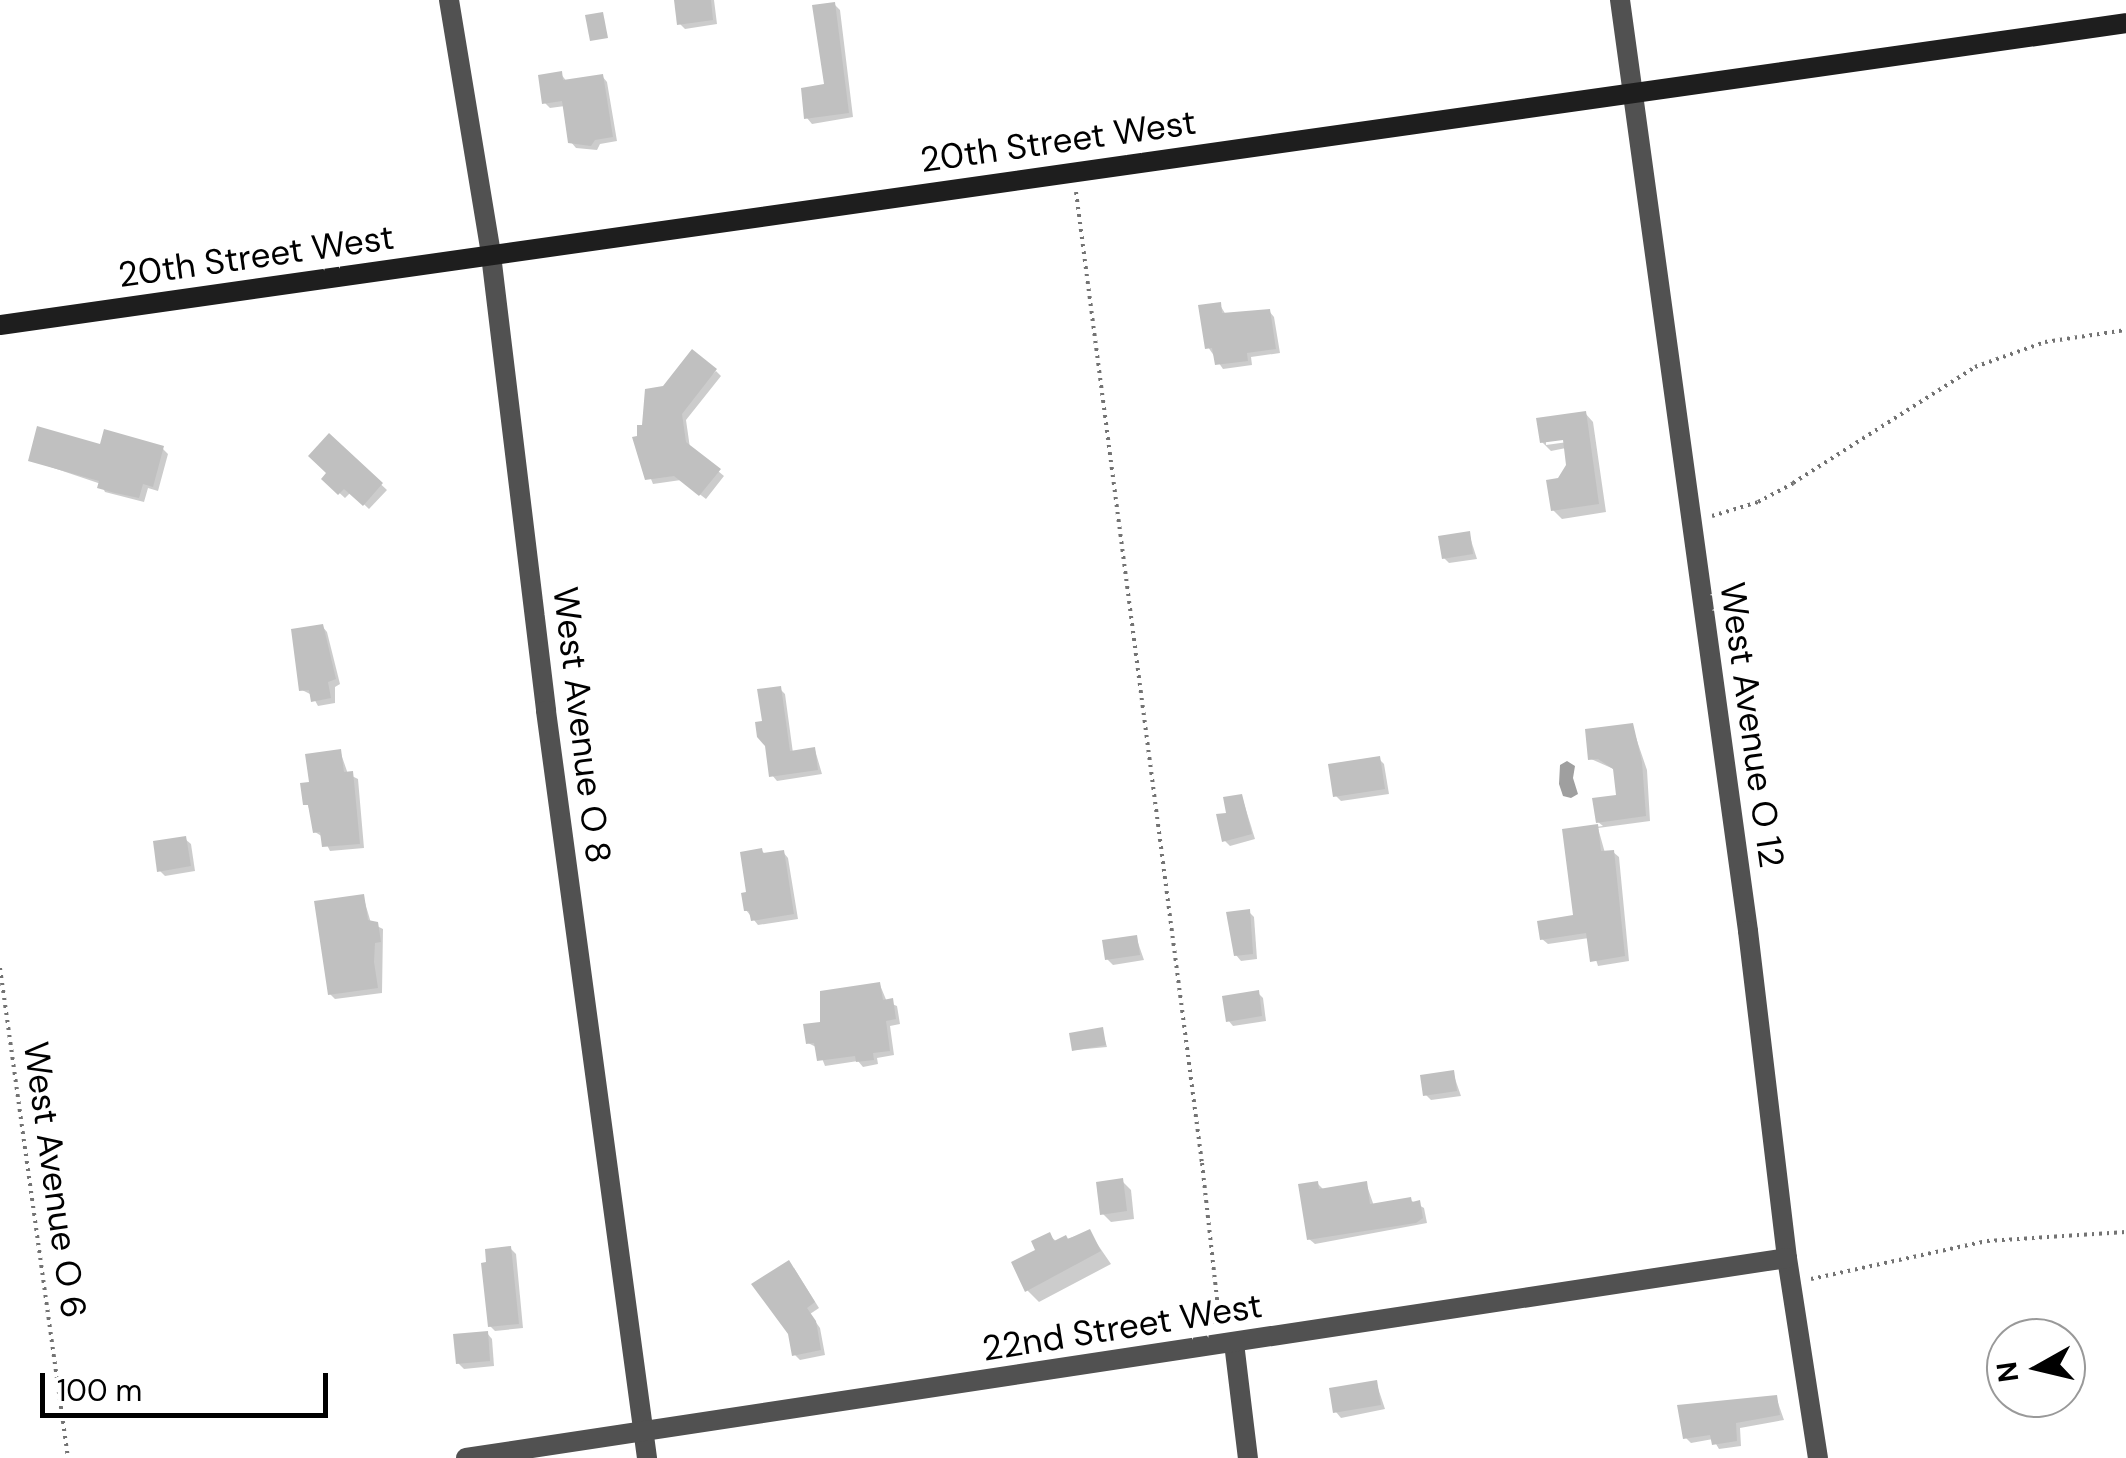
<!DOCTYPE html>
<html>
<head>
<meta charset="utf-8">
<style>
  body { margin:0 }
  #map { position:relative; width:2126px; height:1458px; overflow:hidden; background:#fff; font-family:"DM Sans",sans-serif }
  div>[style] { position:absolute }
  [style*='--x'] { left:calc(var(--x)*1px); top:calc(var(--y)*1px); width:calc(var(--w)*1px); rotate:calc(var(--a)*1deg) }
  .water>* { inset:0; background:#9f9f9f }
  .shadow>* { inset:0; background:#0003 }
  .building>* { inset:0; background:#c0c0c0 }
  .path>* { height:4px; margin-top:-2px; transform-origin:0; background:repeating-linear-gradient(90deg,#737373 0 2.5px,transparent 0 7.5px) }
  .minor>* { height:20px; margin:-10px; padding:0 10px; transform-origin:10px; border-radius:10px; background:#515151 }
  .tertiary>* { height:20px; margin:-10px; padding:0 10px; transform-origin:10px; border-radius:10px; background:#515151 }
  .secondary>* { height:20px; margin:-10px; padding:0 10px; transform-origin:10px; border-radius:10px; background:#1e1e1e }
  span { translate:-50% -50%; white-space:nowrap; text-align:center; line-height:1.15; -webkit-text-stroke:8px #fff; paint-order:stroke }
  .street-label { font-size:35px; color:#000 }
  .north { position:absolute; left:1986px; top:1318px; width:100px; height:100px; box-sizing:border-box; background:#fff; border:2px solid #999; border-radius:50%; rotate:262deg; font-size:28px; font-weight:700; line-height:40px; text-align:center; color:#000 }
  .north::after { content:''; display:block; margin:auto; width:35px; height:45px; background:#000; clip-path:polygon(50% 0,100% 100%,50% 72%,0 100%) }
  .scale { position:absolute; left:40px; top:1373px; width:288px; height:45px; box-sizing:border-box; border:5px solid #000; border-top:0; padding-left:12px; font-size:30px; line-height:35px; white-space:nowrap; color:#000; -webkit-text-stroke:8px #fff; paint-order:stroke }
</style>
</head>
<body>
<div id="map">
  <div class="water">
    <i style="clip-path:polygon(1567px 761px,1575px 766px,1573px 778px,1578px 794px,1571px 798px,1563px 796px,1559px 784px,1560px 765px)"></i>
  </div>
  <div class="shadow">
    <i style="clip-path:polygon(676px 0,714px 0,717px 24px,685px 29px,680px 24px)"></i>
    <i style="clip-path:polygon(834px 4px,840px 10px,853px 117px,812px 124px,807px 118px,827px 87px)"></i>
    <i style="clip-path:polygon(561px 74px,567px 82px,602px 76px,607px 82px,617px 141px,600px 144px,597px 150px,576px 148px,571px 142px,565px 106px,550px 108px,545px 103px)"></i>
    <i style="clip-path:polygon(1220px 305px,1226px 315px,1269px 311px,1274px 317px,1280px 353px,1251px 357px,1252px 365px,1223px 369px,1208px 347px)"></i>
    <i style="clip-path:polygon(716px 371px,721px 376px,686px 420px,690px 448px,724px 476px,706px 499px,681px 480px,653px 484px,635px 439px)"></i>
    <i style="clip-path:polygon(evenodd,1585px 413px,1593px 422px,1606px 512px,1562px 519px,1553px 510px,1560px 480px,1569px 466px,1566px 448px,1551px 451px,1542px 442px,1585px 413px,1575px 436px,1575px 441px,1546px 445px,1546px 440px,1575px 436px)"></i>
    <i style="clip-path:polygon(330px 437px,387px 490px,369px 509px,351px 492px,345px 498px,324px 479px,330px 473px)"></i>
    <i style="clip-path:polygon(102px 447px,163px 449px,168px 454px,158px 491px,148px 488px,144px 502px,105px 492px,101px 484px,30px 460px)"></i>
    <i style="clip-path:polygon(1469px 534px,1477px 559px,1449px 563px,1444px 558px)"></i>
    <i style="clip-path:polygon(322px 626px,327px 632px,340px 684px,335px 687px,335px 703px,318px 706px,312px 695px,302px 690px)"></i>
    <i style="clip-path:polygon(780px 689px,785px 694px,793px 753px,815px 750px,822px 774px,777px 781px,772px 775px,765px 723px)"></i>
    <i style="clip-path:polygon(1632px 726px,1647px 770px,1650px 821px,1598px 828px,1605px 853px,1613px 852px,1619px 857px,1629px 961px,1598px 966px,1589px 938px,1548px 944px,1542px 939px,1576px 917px,1565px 831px,1603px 826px,1598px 822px,1619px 797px,1616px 770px,1591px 759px)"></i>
    <i style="clip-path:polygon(340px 751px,348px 774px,358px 779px,364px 848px,330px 851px,323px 837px,315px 832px,303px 785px,312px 784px)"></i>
    <i style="clip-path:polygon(1379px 759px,1384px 764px,1389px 794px,1341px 801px,1336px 796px)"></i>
    <i style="clip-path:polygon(1242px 797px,1255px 839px,1230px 846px,1225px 841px)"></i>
    <i style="clip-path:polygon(185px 839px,191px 844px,195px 871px,165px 876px,160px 871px)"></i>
    <i style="clip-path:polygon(762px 851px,766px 855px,783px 852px,788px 858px,798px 919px,758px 925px,746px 910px)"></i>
    <i style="clip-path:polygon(363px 896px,371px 923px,383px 929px,382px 993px,335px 999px,330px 994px)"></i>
    <i style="clip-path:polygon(1249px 912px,1254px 917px,1257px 959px,1241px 961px,1236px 955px)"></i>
    <i style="clip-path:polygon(1136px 937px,1144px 960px,1113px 965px,1107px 959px)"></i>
    <i style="clip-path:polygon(880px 985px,887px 1002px,897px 1006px,900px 1024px,890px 1026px,894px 1055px,877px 1058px,878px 1064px,863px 1067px,858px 1061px,825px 1066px,818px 1048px,808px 1043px,822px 1024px)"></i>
    <i style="clip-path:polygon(1258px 993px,1263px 998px,1266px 1021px,1233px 1026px,1228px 1020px)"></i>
    <i style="clip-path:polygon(1102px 1030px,1107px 1047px,1075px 1050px)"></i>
    <i style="clip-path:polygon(1453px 1073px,1461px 1096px,1431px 1100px,1426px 1095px)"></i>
    <i style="clip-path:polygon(1122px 1181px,1131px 1190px,1134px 1219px,1111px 1222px,1102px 1213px)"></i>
    <i style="clip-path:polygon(1317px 1183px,1323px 1189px,1366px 1183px,1374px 1206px,1410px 1200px,1424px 1208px,1427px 1223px,1315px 1244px,1309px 1239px)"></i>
    <i style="clip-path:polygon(1089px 1232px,1111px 1264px,1039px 1302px,1027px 1290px,1038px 1251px,1049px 1235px,1057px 1242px)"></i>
    <i style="clip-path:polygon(511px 1249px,516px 1254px,523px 1328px,495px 1331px,490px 1326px)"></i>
    <i style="clip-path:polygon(794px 1268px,819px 1308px,810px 1314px,820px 1328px,825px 1355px,800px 1360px,795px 1355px)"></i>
    <i style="clip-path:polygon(487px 1333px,492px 1339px,494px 1366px,464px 1369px,458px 1363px)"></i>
    <i style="clip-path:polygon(1376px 1382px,1385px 1409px,1341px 1418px,1336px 1412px)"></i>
    <i style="clip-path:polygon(1776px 1397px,1784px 1420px,1740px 1428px,1741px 1446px,1719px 1449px,1713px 1439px,1691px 1443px,1686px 1438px)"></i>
  </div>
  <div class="building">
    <i style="clip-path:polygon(674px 0,711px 0,713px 20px,677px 25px)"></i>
    <i style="clip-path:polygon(835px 2px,849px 113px,804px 119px,801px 88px,824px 84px,812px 5px)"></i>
    <i style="clip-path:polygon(603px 12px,608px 38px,590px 41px,585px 15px)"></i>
    <i style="clip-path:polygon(562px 71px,563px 80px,603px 74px,613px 137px,595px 140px,591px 146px,568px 143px,562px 101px,542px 104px,538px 75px)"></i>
    <i style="clip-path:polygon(1221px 302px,1222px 313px,1270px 309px,1276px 349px,1247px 353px,1248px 361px,1215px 365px,1212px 348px,1205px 349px,1198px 305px)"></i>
    <i style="clip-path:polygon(692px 349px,717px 369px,682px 414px,686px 442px,721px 469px,699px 496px,674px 476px,645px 480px,632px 437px,637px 436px,637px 425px,642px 425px,645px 389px,663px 386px)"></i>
    <i style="clip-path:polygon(1586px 411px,1599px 504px,1551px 511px,1546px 480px,1558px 478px,1566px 465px,1563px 440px,1540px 443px,1536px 418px)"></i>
    <i style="clip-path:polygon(37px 426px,100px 444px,104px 429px,164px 446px,153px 487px,143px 484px,139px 498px,115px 493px,97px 488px,99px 481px,28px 461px)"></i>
    <i style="clip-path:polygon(329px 433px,383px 483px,363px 506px,344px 489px,338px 495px,321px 479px,326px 473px,308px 456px)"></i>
    <i style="clip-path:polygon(1470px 531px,1473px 554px,1442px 559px,1438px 536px)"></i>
    <i style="clip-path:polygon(323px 624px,336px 679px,328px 682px,331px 698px,311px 702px,309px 690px,299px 691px,291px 629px)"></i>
    <i style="clip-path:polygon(781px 686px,790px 751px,815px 747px,818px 770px,769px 777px,765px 746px,757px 737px,755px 722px,762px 721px,757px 689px)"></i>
    <i style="clip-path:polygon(1633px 723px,1642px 762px,1646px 816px,1596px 823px,1592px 798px,1616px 795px,1613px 769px,1598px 759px,1588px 760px,1585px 729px)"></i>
    <i style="clip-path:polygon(341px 749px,344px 772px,353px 771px,360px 844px,322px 847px,320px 832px,313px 833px,308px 805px,303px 805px,300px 783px,309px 782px,305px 754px)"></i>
    <i style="clip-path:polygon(1380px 756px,1385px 789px,1333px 797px,1328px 764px)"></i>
    <i style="clip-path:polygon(1242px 794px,1252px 834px,1222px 842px,1216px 814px,1226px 813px,1223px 797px)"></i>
    <i style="clip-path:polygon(1598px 824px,1601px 851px,1614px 850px,1625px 956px,1590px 962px,1586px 933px,1540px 940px,1537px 921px,1573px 915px,1562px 829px)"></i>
    <i style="clip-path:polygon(186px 836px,191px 866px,157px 872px,153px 841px)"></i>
    <i style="clip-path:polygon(762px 848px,763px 853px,784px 850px,794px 914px,751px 921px,749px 911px,744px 911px,741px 893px,746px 892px,740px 852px)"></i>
    <i style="clip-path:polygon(364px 894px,368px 920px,378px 922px,381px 942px,375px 943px,374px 962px,378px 988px,328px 995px,314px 901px)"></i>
    <i style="clip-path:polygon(1250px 909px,1253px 954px,1234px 956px,1226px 912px)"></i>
    <i style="clip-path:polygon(1137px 935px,1140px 955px,1105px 960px,1102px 940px)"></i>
    <i style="clip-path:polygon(880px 982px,883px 1000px,893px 998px,896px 1019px,886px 1021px,890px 1051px,873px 1053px,874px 1060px,856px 1062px,855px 1056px,817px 1061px,814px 1043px,806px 1044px,803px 1024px,820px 1022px,820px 991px)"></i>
    <i style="clip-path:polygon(1259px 990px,1262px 1016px,1226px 1022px,1222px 996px)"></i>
    <i style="clip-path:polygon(1103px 1027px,1106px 1045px,1072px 1051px,1069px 1033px)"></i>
    <i style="clip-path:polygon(1454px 1070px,1457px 1091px,1423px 1096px,1420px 1075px)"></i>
    <i style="clip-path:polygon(1123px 1178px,1127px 1211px,1100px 1215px,1096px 1182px)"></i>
    <i style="clip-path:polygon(1318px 1181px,1319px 1189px,1367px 1181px,1370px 1204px,1411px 1197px,1412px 1202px,1420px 1200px,1423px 1218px,1416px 1223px,1307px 1240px,1298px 1184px)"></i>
    <i style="clip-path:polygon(1090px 1229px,1101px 1251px,1025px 1292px,1011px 1262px,1035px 1250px,1031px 1241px,1050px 1232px,1054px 1241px,1066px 1235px,1068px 1239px)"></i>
    <i style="clip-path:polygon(511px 1246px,519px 1324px,488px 1327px,481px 1263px,486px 1262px,485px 1249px)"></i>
    <i style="clip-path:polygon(789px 1260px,815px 1302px,807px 1308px,816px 1321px,821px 1350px,792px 1356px,788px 1334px,751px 1284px)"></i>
    <i style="clip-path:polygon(488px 1331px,490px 1361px,456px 1364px,453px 1334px)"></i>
    <i style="clip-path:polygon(1377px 1380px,1381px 1405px,1333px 1413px,1329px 1388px)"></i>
    <i style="clip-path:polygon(1777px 1395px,1780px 1415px,1736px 1423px,1737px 1441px,1712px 1445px,1710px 1435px,1683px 1439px,1677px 1405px)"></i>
  </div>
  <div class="path">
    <i style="--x:1076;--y:192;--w:979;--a:82.61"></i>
    <i style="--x:1202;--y:1163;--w:145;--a:83.7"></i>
    <i style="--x:1218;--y:1307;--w:21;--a:98"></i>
    <i style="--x:1712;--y:516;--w:48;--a:-16.9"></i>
    <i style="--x:1758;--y:502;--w:40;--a:-28"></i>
    <i style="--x:1793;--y:483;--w:216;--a:-32.5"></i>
    <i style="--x:1975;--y:367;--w:74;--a:-19.7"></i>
    <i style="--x:2045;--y:342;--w:82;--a:-8.4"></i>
    <i style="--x:0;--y:968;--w:495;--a:82.1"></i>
    <i style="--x:1811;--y:1279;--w:180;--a:-12.2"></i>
    <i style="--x:1987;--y:1241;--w:139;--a:-3.7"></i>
  </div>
  <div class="minor">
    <i style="--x:1620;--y:0;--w:940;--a:82.17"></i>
    <i style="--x:1748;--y:931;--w:329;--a:83.2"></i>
    <i style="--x:1787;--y:1258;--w:202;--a:81.2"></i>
    <i style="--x:491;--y:255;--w:459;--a:83.1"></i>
    <i style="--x:546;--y:711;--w:754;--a:82.3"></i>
    <i style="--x:1234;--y:1343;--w:116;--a:83.1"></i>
    <i style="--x:466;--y:1458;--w:1336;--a:-8.61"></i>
  </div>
  <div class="tertiary">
    <i style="--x:449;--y:0;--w:258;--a:80.6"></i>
  </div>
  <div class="secondary">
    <i style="--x:0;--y:325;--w:2147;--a:-8.08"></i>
  </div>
  <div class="street-label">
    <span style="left:1058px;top:141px;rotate:-8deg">20th Street West</span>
    <span style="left:256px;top:256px;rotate:-8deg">20th Street West</span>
    <span style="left:582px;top:725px;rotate:83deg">West Avenue O 8</span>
    <span style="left:1752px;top:725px;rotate:82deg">West Avenue O 12</span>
    <span style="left:55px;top:1180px;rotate:82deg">West Avenue O 6</span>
    <span style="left:1122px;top:1327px;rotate:-9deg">22nd Street West</span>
  </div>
  <div class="north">N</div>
  <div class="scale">100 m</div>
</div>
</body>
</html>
